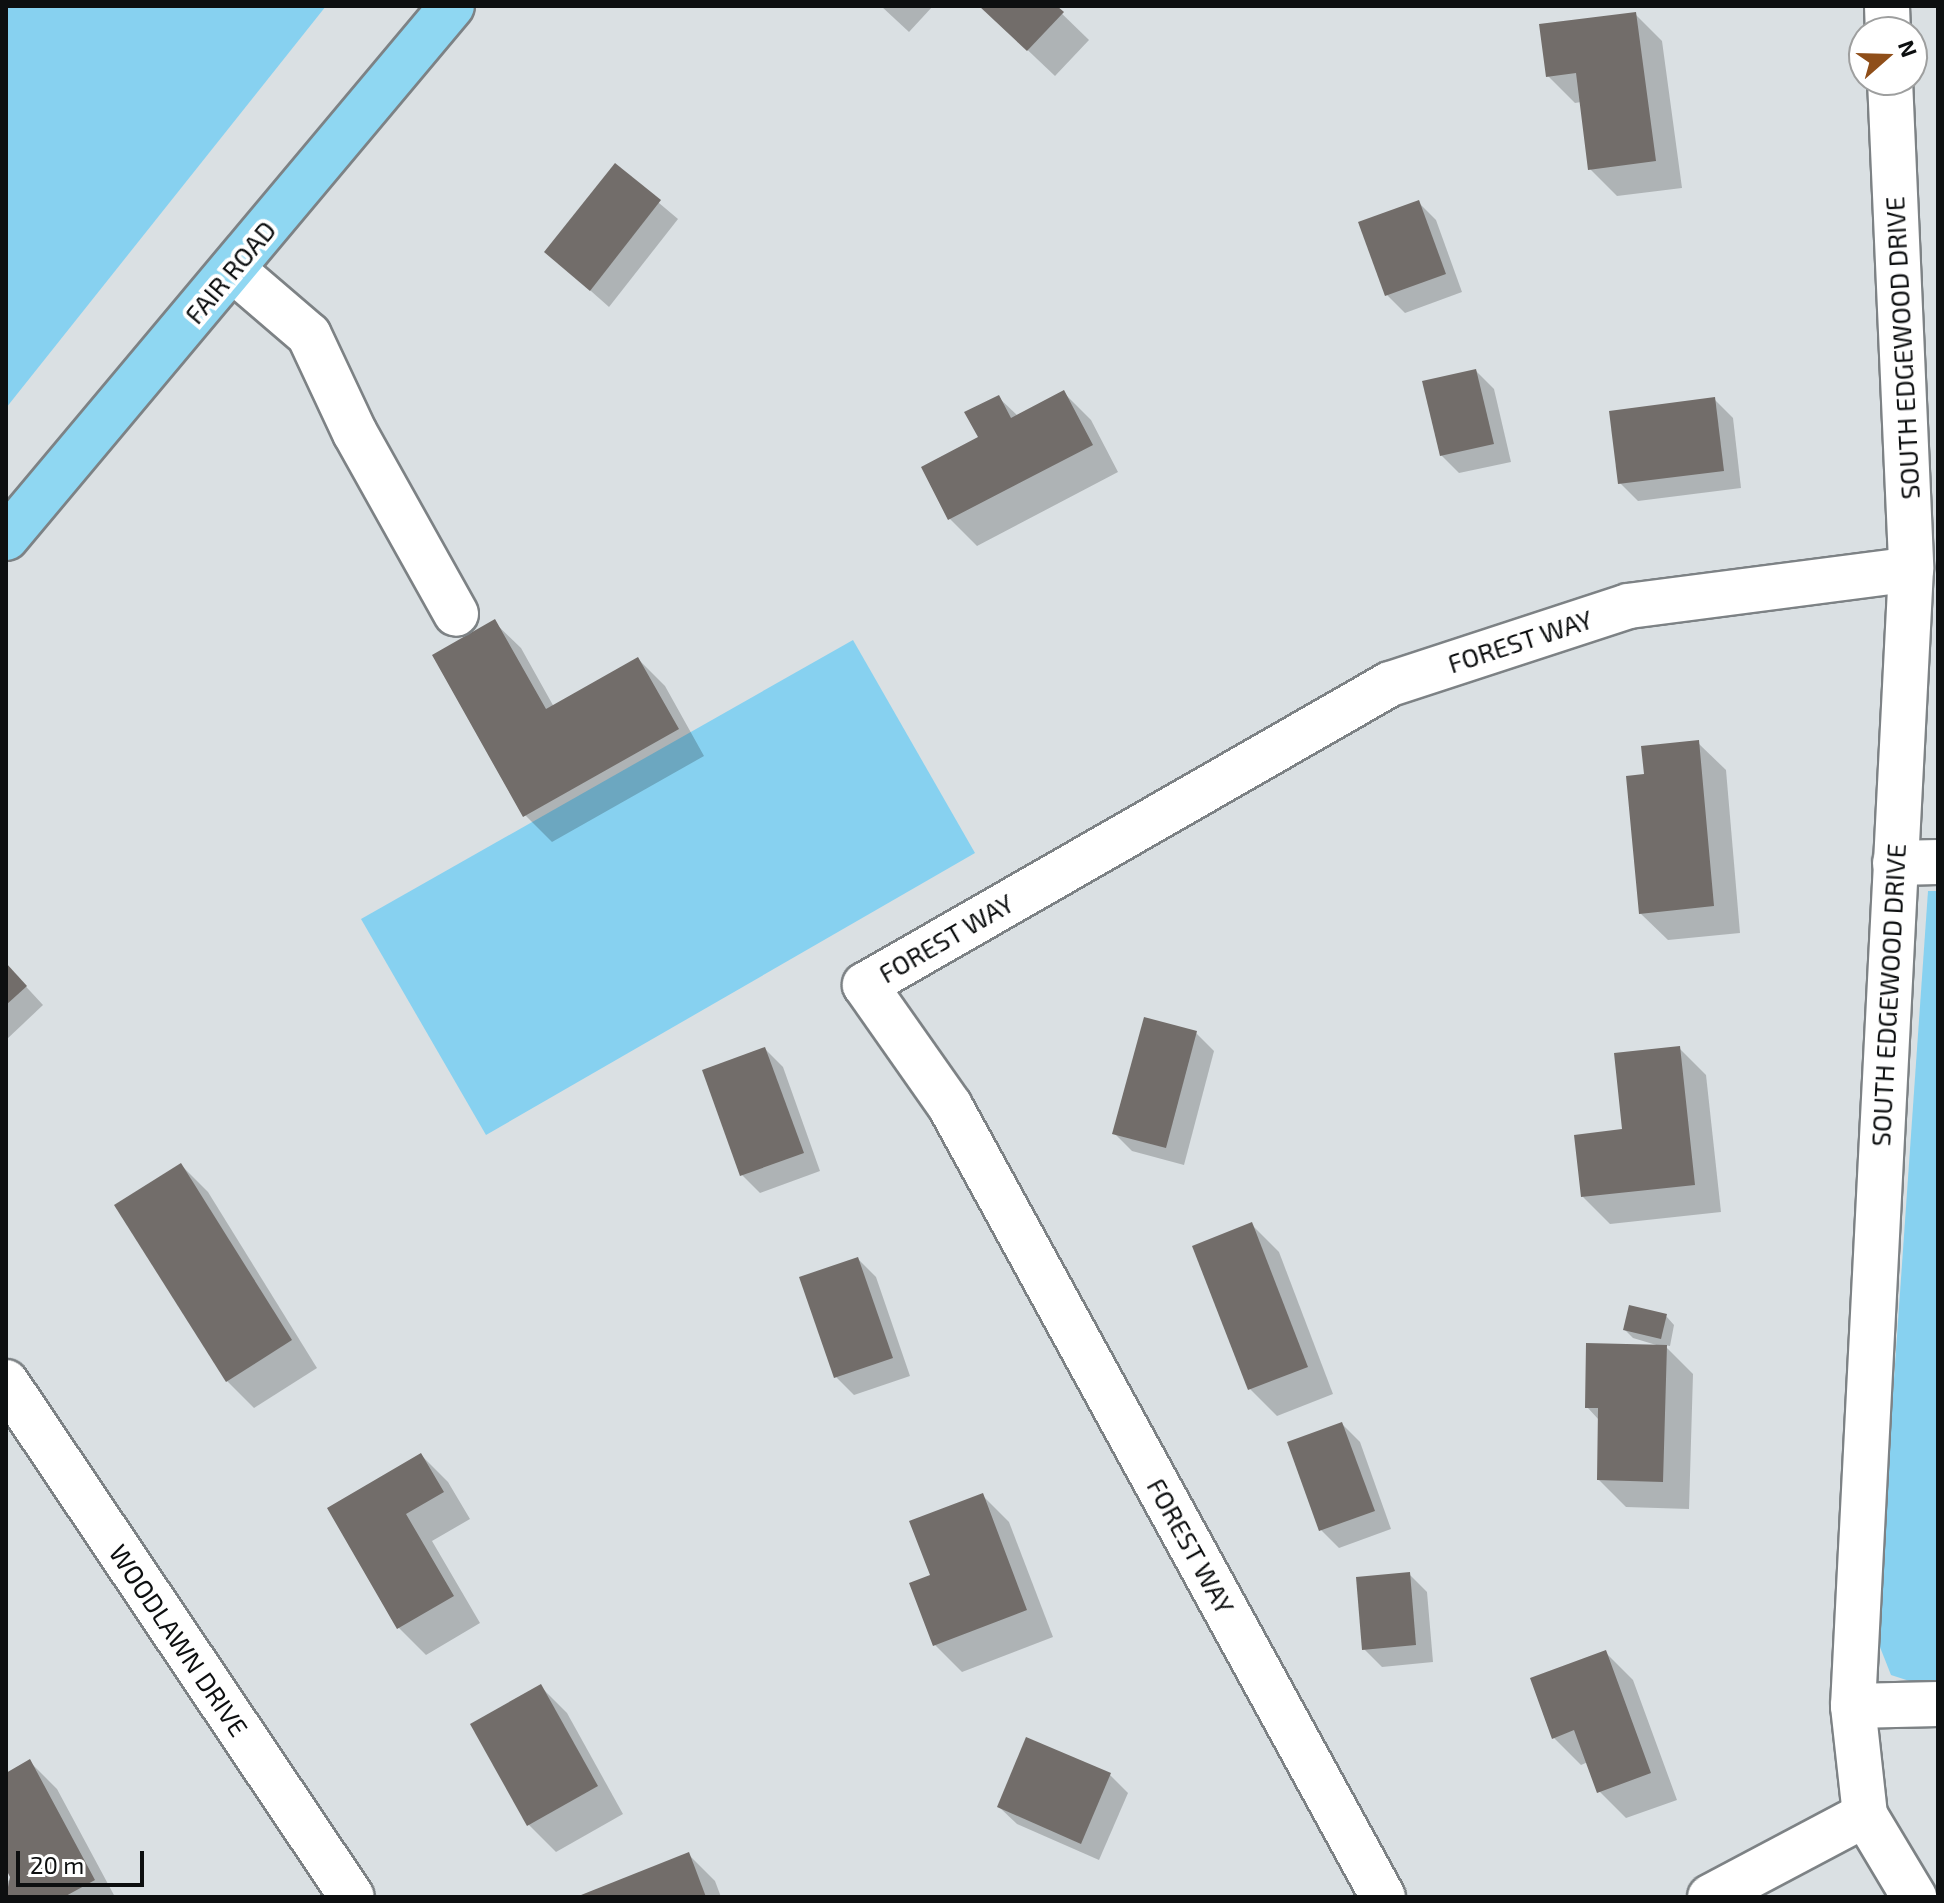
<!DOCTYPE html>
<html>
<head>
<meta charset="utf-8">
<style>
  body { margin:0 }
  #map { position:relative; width:1944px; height:1903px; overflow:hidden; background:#dae0e3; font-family:"Exo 2",sans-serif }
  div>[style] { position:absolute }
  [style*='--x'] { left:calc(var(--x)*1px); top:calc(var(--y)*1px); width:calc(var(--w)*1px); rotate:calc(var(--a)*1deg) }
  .green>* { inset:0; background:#87d1f0 }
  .shadow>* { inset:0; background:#0003 }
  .building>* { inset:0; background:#726d6a }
  .roads { filter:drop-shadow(2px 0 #7d8285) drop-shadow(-2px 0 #7d8285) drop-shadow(0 2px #7d8285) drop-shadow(0 -2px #7d8285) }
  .minor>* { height:44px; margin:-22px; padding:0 22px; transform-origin:22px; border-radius:22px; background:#fff }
  .major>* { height:44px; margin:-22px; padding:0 22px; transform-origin:22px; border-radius:22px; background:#8fd7f2 }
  span { translate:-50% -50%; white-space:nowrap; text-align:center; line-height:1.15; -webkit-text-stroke:8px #fff; paint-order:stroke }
  .street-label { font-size:26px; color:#0d0f10 }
  .frame { position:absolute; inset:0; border:8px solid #0d0f10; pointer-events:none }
  .north { position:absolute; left:1848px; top:16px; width:80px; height:80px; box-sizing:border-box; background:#fff; border:2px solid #9e9f9f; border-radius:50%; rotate:70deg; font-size:22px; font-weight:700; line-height:32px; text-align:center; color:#0d0f10 }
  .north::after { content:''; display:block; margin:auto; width:28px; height:36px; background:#8f4e19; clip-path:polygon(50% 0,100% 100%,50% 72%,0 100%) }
  .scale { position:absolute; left:16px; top:1851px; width:128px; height:36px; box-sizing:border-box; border:4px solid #0d0f10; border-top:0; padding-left:10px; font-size:24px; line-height:28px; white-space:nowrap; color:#0d0f10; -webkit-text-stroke:6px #fff; paint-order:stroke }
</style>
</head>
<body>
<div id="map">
  <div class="green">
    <i style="clip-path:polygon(6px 6px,326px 6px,6px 408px)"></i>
    <i style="clip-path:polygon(853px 640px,975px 853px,486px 1135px,361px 919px)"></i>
    <i style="clip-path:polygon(1928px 891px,1938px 891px,1938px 1688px,1931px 1688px,1891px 1675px,1876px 1637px)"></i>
  </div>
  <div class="shadow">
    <i style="clip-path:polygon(881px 6px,933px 6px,909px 32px)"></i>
    <i style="clip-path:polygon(981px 6px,1054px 6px,1089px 40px,1055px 76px)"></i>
    <i style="clip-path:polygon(1635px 14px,1662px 41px,1682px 188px,1617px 196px,1590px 169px,1581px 102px,1575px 103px,1548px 76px)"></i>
    <i style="clip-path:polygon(615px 166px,678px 219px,609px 307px,547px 252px)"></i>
    <i style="clip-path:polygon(1418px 202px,1436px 220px,1462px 292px,1405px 313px,1387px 295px)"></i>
    <i style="clip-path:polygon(1476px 371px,1494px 389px,1511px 462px,1459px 473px,1441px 455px)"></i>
    <i style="clip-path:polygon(1064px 393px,1091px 420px,1118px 472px,977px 546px,950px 519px,923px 467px,980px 438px,998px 397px,1018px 416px)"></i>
    <i style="clip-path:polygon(1715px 400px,1733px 418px,1741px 488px,1638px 501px,1620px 483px)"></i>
    <i style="clip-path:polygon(494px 622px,521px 648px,554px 707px,638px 659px,665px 686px,704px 756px,552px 842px,525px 815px)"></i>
    <i style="clip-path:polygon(1698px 743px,1726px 770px,1740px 933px,1668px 940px,1640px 913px)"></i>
    <i style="clip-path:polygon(6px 965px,43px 1005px,6px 1040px)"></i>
    <i style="clip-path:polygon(1196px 1033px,1214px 1051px,1184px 1165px,1132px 1151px,1114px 1133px)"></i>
    <i style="clip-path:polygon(1679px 1048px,1706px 1075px,1721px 1212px,1610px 1224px,1583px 1197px)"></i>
    <i style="clip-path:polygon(765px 1049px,783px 1067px,820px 1171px,760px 1193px,742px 1175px)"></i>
    <i style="clip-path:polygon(181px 1165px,208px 1192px,317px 1368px,254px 1408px,227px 1381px)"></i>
    <i style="clip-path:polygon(1252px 1225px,1279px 1252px,1333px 1394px,1277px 1416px,1250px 1389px)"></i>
    <i style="clip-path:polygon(858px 1259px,876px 1277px,910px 1376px,854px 1395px,836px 1377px)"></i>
    <i style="clip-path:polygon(1666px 1316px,1674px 1325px,1670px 1346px,1664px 1345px,1693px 1374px,1689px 1509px,1626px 1507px,1599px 1480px,1599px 1420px,1587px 1407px,1663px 1347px,1633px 1338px,1625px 1330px)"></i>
    <i style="clip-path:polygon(1342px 1424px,1360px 1442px,1391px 1529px,1339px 1548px,1321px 1530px,1290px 1443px)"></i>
    <i style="clip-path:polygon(421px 1455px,448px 1482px,470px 1519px,432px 1541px,480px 1623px,426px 1655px,399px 1628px,329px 1509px)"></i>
    <i style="clip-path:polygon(982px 1495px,1009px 1522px,1053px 1637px,962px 1672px,935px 1645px)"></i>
    <i style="clip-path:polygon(1409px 1574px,1427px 1592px,1433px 1662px,1382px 1667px,1364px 1649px)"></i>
    <i style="clip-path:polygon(1606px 1653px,1633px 1680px,1677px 1800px,1626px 1818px,1599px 1791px,1588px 1762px,1581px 1765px,1554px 1738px)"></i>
    <i style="clip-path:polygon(540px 1686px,567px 1713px,623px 1814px,556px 1852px,529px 1825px,472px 1724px)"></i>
    <i style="clip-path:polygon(30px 1762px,57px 1789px,115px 1897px,6px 1897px,6px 1882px,13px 1878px,6px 1865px,6px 1775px)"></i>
    <i style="clip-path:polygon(1110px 1775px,1128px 1793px,1099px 1860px,1017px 1824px,999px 1807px)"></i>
    <i style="clip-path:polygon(688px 1854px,715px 1881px,721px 1897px,581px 1897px)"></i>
  </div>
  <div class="building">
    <i style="clip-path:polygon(979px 6px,1057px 6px,1064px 12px,1027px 51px)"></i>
    <i style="clip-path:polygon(1636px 12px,1656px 161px,1588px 170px,1576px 73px,1546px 77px,1539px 24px)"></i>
    <i style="clip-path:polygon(615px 163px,661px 200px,590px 291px,544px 252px)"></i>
    <i style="clip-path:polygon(1419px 200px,1446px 274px,1385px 296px,1358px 222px)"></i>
    <i style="clip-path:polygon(1476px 369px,1494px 444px,1440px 456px,1422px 381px)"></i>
    <i style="clip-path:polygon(1064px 390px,1093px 445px,948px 520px,921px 467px,978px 437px,964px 412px,999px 395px,1011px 418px)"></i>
    <i style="clip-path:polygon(1715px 397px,1724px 471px,1618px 484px,1609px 411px)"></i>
    <i style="clip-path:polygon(495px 619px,546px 709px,638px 657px,679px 729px,523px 817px,432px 655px)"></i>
    <i style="clip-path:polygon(1699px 740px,1714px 906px,1639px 914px,1626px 776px,1644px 774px,1641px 746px)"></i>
    <i style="clip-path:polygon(6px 963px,27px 986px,6px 1005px)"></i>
    <i style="clip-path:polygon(1144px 1017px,1197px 1031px,1166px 1148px,1112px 1134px)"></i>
    <i style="clip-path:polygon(1680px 1046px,1695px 1185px,1581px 1197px,1574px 1135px,1622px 1129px,1614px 1053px)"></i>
    <i style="clip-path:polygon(765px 1047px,804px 1153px,740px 1176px,702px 1070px)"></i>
    <i style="clip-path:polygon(181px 1163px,292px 1340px,226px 1382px,114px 1205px)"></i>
    <i style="clip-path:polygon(1252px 1222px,1308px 1367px,1248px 1390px,1192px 1246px)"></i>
    <i style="clip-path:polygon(858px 1257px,893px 1358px,834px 1378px,799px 1277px)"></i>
    <i style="clip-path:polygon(1629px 1305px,1667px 1314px,1661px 1339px,1623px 1330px)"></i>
    <i style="clip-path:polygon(1586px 1343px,1667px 1345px,1663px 1482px,1597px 1480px,1598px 1408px,1585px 1408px)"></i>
    <i style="clip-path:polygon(1342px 1422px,1375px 1511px,1319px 1531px,1287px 1442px)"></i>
    <i style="clip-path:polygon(421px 1453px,444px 1492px,406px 1514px,454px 1596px,397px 1629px,327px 1508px)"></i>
    <i style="clip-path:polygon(983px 1493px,1027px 1610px,933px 1646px,909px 1583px,930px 1575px,909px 1521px)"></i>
    <i style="clip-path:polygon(1410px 1572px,1416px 1645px,1362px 1650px,1356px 1577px)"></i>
    <i style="clip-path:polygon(1606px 1650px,1651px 1773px,1597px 1793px,1574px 1730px,1552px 1739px,1530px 1678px)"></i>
    <i style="clip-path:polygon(541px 1684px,598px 1786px,527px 1826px,470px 1724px)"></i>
    <i style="clip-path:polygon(1026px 1737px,1111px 1773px,1081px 1844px,997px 1807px)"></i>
    <i style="clip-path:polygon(30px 1759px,95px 1880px,64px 1897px,6px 1897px,10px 1877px,6px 1869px,6px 1773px)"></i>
    <i style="clip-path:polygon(689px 1852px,706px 1897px,576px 1897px)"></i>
  </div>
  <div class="roads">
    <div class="minor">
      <i style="--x:1887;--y:6;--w:26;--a:88"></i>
      <i style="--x:1890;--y:80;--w:489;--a:87.5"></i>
      <i style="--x:1911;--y:569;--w:1138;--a:92.92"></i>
      <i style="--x:1853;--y:1706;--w:110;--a:83.7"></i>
      <i style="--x:1865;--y:1815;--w:96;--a:59.1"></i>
      <i style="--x:232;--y:269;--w:101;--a:40.6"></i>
      <i style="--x:309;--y:335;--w:108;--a:64.9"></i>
      <i style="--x:355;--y:433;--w:207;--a:60.8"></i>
      <i style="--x:1895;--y:863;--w:43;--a:-1.3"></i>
      <i style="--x:6;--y:1382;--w:620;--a:56.11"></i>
      <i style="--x:1853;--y:1706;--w:85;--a:-1.3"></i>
      <i style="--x:1383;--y:1897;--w:902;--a:-118.7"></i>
      <i style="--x:950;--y:1106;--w:148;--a:-125.1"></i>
      <i style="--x:865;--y:985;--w:605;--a:-29.83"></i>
      <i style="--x:1390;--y:684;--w:250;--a:-18.1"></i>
      <i style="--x:1628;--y:606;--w:285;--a:-7.4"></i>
      <i style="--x:1710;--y:1897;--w:175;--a:-27.9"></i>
    </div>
    <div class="major">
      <i style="--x:6;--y:538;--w:694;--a:-50.03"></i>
    </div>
  </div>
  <div class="street-label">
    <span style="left:230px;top:272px;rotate:-50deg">FAIR ROAD</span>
    <span style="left:1902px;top:348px;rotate:-93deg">SOUTH EDGEWOOD DRIVE</span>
    <span style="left:1520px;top:641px;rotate:-18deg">FOREST WAY</span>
    <span style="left:946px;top:938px;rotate:-30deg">FOREST WAY</span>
    <span style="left:1888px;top:995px;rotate:-87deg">SOUTH EDGEWOOD DRIVE</span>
    <span style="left:1191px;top:1546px;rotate:61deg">FOREST WAY</span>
    <span style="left:179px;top:1640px;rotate:56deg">WOODLAWN DRIVE</span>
  </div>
  <div class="frame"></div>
  <div class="north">N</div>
  <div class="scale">20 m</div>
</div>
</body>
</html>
